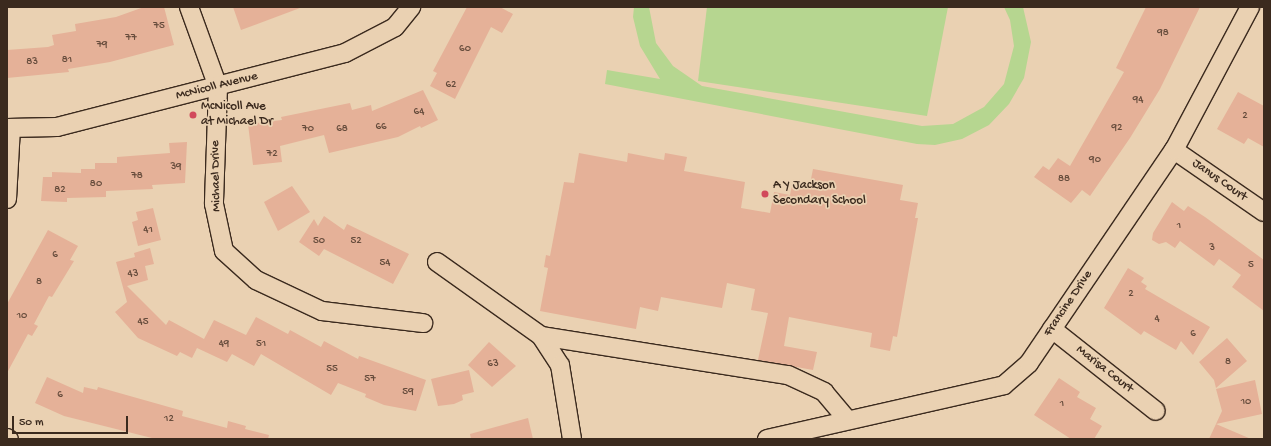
<!DOCTYPE html>
<html>
<head>
<meta charset="utf-8">
<style>
  body { margin:0 }
  #map { position:relative; width:1271px; height:446px; overflow:hidden; background:#ead1b2; font-family:"Gochi Hand",sans-serif }
  div>[style] { position:absolute }
  [style*='--x'] { left:calc(var(--x)*1px); top:calc(var(--y)*1px); width:calc(var(--w)*1px); rotate:calc(var(--a)*1deg) }
  .green>* { inset:0; background:#b6d690 }
  .building>* { inset:0; background:#e5b198 }
  .roads { filter:drop-shadow(1px 0 #3b2a1e) drop-shadow(-1px 0 #3b2a1e) drop-shadow(0 1px #3b2a1e) drop-shadow(0 -1px #3b2a1e) }
  .minor>* { height:18px; margin:-9px; padding:0 9px; transform-origin:9px; border-radius:9px; background:#ead1b2 }
  .dots>* { width:11px; height:11px; translate:-50% -50%; box-sizing:border-box; border:2px solid #ead1b2; border-radius:50% }
  span { translate:-50% -50%; white-space:nowrap; text-align:center; line-height:1.15; -webkit-text-stroke:3.5px #ead1b2; paint-order:stroke }
  .number-label { font-size:11px; color:#664c3c }
  .number-label span { -webkit-text-stroke-width:0 }
  .street-label { font-size:13px; color:#3b2a1e }
  .poi-label { font-size:13px; color:#3b2a1e }
  .left { translate:0 -50%; text-align:left }
  .frame { position:absolute; inset:0; border:8px solid #3b2a1e; pointer-events:none }
  .scale { position:absolute; left:12px; top:416px; width:116px; height:18px; box-sizing:border-box; border:2px solid #3b2a1e; border-top:0; padding-left:5px; font-size:12px; line-height:14px; white-space:nowrap; color:#3b2a1e; -webkit-text-stroke:3px #ead1b2; paint-order:stroke }
</style>
</head>
<body>
<div id="map">
  <div class="green">
    <i style="clip-path:polygon(634px 7px,649px 7px,656px 43px,673px 66px,702px 86px,922px 126px,953px 124px,984px 107px,1004px 84px,1014px 46px,1010px 20px,1004px 7px,1023px 7px,1031px 42px,1024px 78px,1009px 104px,989px 125px,962px 139px,935px 145px,917px 144px,605px 84px,607px 70px,660px 79px,640px 46px,633px 17px)"></i>
    <i style="clip-path:polygon(707px 7px,948px 7px,927px 116px,698px 81px)"></i>
  </div>
  <div class="building">
    <i style="clip-path:polygon(144px 7px,164px 7px,174px 45px,110px 62px,68px 69px,69px 72px,7px 78px,7px 50px,48px 47px,54px 45px,52px 35px,76px 31px,75px 24px,116px 17px)"></i>
    <i style="clip-path:polygon(233px 7px,299px 7px,300px 8px,241px 30px)"></i>
    <i style="clip-path:polygon(467px 7px,500px 7px,513px 14px,502px 33px,491px 27px,455px 99px,430px 86px,437px 73px,433px 71px)"></i>
    <i style="clip-path:polygon(1146px 7px,1200px 7px,1160px 89px,1130px 138px,1090px 196px,1082px 190px,1071px 203px,1034px 177px,1043px 166px,1049px 170px,1058px 158px,1070px 166px,1124px 72px,1116px 68px)"></i>
    <i style="clip-path:polygon(423px 90px,438px 120px,421px 128px,420px 126px,398px 137px,329px 153px,324px 135px,280px 146px,282px 162px,253px 165px,248px 124px,282px 120px,281px 117px,350px 103px,352px 110px,371px 105px,372px 111px)"></i>
    <i style="clip-path:polygon(1238px 92px,1264px 106px,1264px 147px,1248px 138px,1244px 144px,1217px 129px)"></i>
    <i style="clip-path:polygon(187px 142px,185px 183px,152px 185px,153px 189px,106px 191px,106px 197px,67px 198px,67px 202px,41px 201px,43px 177px,52px 177px,52px 172px,81px 173px,81px 169px,95px 169px,95px 163px,117px 163px,117px 157px,170px 153px,169px 143px)"></i>
    <i style="clip-path:polygon(579px 153px,627px 162px,628px 153px,664px 160px,665px 153px,687px 157px,684px 171px,745px 182px,741px 208px,770px 213px,774px 192px,790px 195px,793px 180px,810px 184px,813px 169px,903px 185px,900px 200px,918px 203px,915px 218px,918px 218px,897px 337px,893px 336px,890px 351px,870px 347px,872px 333px,789px 317px,784px 346px,817px 352px,813px 370px,758px 360px,768px 313px,751px 310px,755px 289px,727px 283px,722px 308px,661px 297px,658px 311px,640px 307px,636px 329px,540px 311px,548px 268px,544px 267px,546px 255px,550px 256px,564px 182px,574px 183px)"></i>
    <i style="clip-path:polygon(292px 186px,310px 212px,278px 231px,264px 202px)"></i>
    <i style="clip-path:polygon(1172px 202px,1184px 211px,1188px 206px,1205px 217px,1264px 260px,1264px 311px,1232px 287px,1241px 275px,1219px 259px,1214px 266px,1180px 241px,1175px 248px,1166px 242px,1159px 244px,1152px 240px,1153px 233px)"></i>
    <i style="clip-path:polygon(153px 208px,161px 240px,138px 246px,132px 222px,138px 220px,136px 212px)"></i>
    <i style="clip-path:polygon(324px 216px,344px 230px,347px 224px,409px 254px,393px 284px,324px 249px,319px 256px,299px 242px,314px 219px,318px 226px)"></i>
    <i style="clip-path:polygon(48px 230px,78px 246px,70px 260px,74px 261px,52px 297px,49px 296px,34px 324px,38px 326px,32px 336px,28px 334px,7px 373px,7px 304px)"></i>
    <i style="clip-path:polygon(150px 248px,154px 264px,145px 266px,148px 280px,127px 286px,166px 325px,169px 320px,204px 339px,214px 320px,246px 335px,256px 317px,288px 334px,290px 330px,321px 347px,324px 341px,358px 359px,359px 356px,426px 380px,416px 411px,384px 405px,365px 397px,366px 394px,338px 383px,331px 395px,261px 354px,254px 366px,232px 354px,227px 362px,197px 348px,192px 358px,180px 352px,177px 356px,138px 338px,115px 312px,127px 302px,116px 262px,135px 257px,134px 253px)"></i>
    <i style="clip-path:polygon(1128px 268px,1144px 278px,1141px 282px,1147px 286px,1145px 289px,1210px 327px,1193px 355px,1181px 341px,1176px 350px,1144px 331px,1141px 335px,1104px 308px)"></i>
    <i style="clip-path:polygon(1227px 338px,1247px 361px,1216px 388px,1214px 380px,1199px 362px)"></i>
    <i style="clip-path:polygon(489px 342px,516px 366px,492px 387px,468px 365px)"></i>
    <i style="clip-path:polygon(469px 370px,474px 392px,462px 395px,463px 400px,454px 404px,438px 406px,431px 379px)"></i>
    <i style="clip-path:polygon(47px 377px,83px 393px,84px 387px,97px 390px,98px 387px,183px 411px,182px 416px,227px 428px,228px 421px,246px 426px,245px 429px,269px 435px,268px 439px,156px 439px,64px 416px,35px 403px)"></i>
    <i style="clip-path:polygon(1059px 378px,1080px 392px,1077px 397px,1096px 408px,1090px 419px,1102px 426px,1094px 439px,1071px 439px,1034px 415px)"></i>
    <i style="clip-path:polygon(1255px 380px,1262px 414px,1216px 424px,1251px 439px,1209px 439px,1222px 411px,1216px 389px)"></i>
    <i style="clip-path:polygon(528px 418px,533px 439px,471px 439px,470px 434px)"></i>
  </div>
  <div class="roads">
    <div class="minor">
      <i style="--x:189;--y:7;--w:85;--a:70.1"></i>
      <i style="--x:218;--y:87;--w:117;--a:92"></i>
      <i style="--x:214;--y:204;--w:48;--a:78"></i>
      <i style="--x:224;--y:251;--w:43;--a:42.2"></i>
      <i style="--x:256;--y:280;--w:73;--a:25.2"></i>
      <i style="--x:322;--y:311;--w:102;--a:6.8"></i>
      <i style="--x:7;--y:128;--w:50;--a:-1.1"></i>
      <i style="--x:57;--y:127;--w:297;--a:-14.4"></i>
      <i style="--x:345;--y:53;--w:56;--a:-27.5"></i>
      <i style="--x:395;--y:27;--w:26;--a:-51"></i>
      <i style="--x:1174;--y:150;--w:109;--a:34.6"></i>
      <i style="--x:7;--y:199;--w:71;--a:-86.8"></i>
      <i style="--x:437;--y:262;--w:128;--a:35.4"></i>
      <i style="--x:541;--y:336;--w:35;--a:57"></i>
      <i style="--x:560;--y:365;--w:75;--a:80.8"></i>
      <i style="--x:1052;--y:329;--w:132;--a:38.3"></i>
      <i style="--x:541;--y:336;--w:250;--a:9"></i>
      <i style="--x:788;--y:375;--w:40;--a:25"></i>
      <i style="--x:824;--y:392;--w:35;--a:50"></i>
      <i style="--x:7;--y:438;--w:2;--a:27"></i>
      <i style="--x:767;--y:439;--w:243;--a:-12.8"></i>
      <i style="--x:1004;--y:385;--w:33;--a:-41"></i>
      <i style="--x:1029;--y:363;--w:258;--a:-55.8"></i>
      <i style="--x:1174;--y:150;--w:162;--a:-62"></i>
    </div>
  </div>
  <div class="dots">
    <i style="left:193px;top:115px;background:#d1495b"></i>
    <i style="left:765px;top:194px;background:#d1495b"></i>
  </div>
  <div class="number-label">
    <span style="left:159px;top:26px">75</span>
    <span style="left:1163px;top:33px">98</span>
    <span style="left:131px;top:38px">77</span>
    <span style="left:102px;top:45px">79</span>
    <span style="left:465px;top:49px">60</span>
    <span style="left:67px;top:60px">81</span>
    <span style="left:32px;top:62px">83</span>
    <span style="left:451px;top:85px">62</span>
    <span style="left:1138px;top:100px">94</span>
    <span style="left:419px;top:112px">64</span>
    <span style="left:1245px;top:116px">2</span>
    <span style="left:381px;top:127px">66</span>
    <span style="left:1117px;top:128px">92</span>
    <span style="left:308px;top:129px">70</span>
    <span style="left:342px;top:129px">68</span>
    <span style="left:272px;top:154px">72</span>
    <span style="left:1095px;top:160px">90</span>
    <span style="left:176px;top:167px">39</span>
    <span style="left:137px;top:176px">78</span>
    <span style="left:1064px;top:179px">88</span>
    <span style="left:96px;top:184px">80</span>
    <span style="left:60px;top:190px">82</span>
    <span style="left:1179px;top:226px">1</span>
    <span style="left:148px;top:230px">41</span>
    <span style="left:319px;top:241px">50</span>
    <span style="left:356px;top:241px">52</span>
    <span style="left:1212px;top:248px">3</span>
    <span style="left:55px;top:255px">6</span>
    <span style="left:385px;top:263px">54</span>
    <span style="left:1251px;top:265px">5</span>
    <span style="left:133px;top:274px">43</span>
    <span style="left:39px;top:282px">8</span>
    <span style="left:1131px;top:294px">2</span>
    <span style="left:22px;top:316px">10</span>
    <span style="left:1157px;top:319px">4</span>
    <span style="left:143px;top:322px">45</span>
    <span style="left:1193px;top:334px">6</span>
    <span style="left:224px;top:344px">49</span>
    <span style="left:261px;top:344px">51</span>
    <span style="left:1228px;top:362px">8</span>
    <span style="left:493px;top:364px">63</span>
    <span style="left:332px;top:369px">55</span>
    <span style="left:370px;top:379px">57</span>
    <span style="left:408px;top:392px">59</span>
    <span style="left:60px;top:395px">6</span>
    <span style="left:1246px;top:402px">10</span>
    <span style="left:1062px;top:404px">1</span>
    <span style="left:169px;top:419px">12</span>
  </div>
  <div class="street-label">
    <span style="left:217px;top:87px;rotate:-14deg">McNicoll Avenue</span>
    <span style="left:217px;top:176px;rotate:-91deg">Michael Drive</span>
    <span style="left:1219px;top:181px;rotate:35deg">Janus Court</span>
    <span style="left:1069px;top:304px;rotate:-56deg">Francine Drive</span>
    <span style="left:1104px;top:370px;rotate:38deg">Marisa Court</span>
  </div>
  <div class="poi-label">
    <span class="left" style="left:201px;top:115px">McNicoll Ave<br>at Michael Dr</span>
    <span class="left" style="left:773px;top:194px">A Y Jackson<br>Secondary School</span>
  </div>
  <div class="frame"></div>
  <div class="scale">50 m</div>
</div>
</body>
</html>
